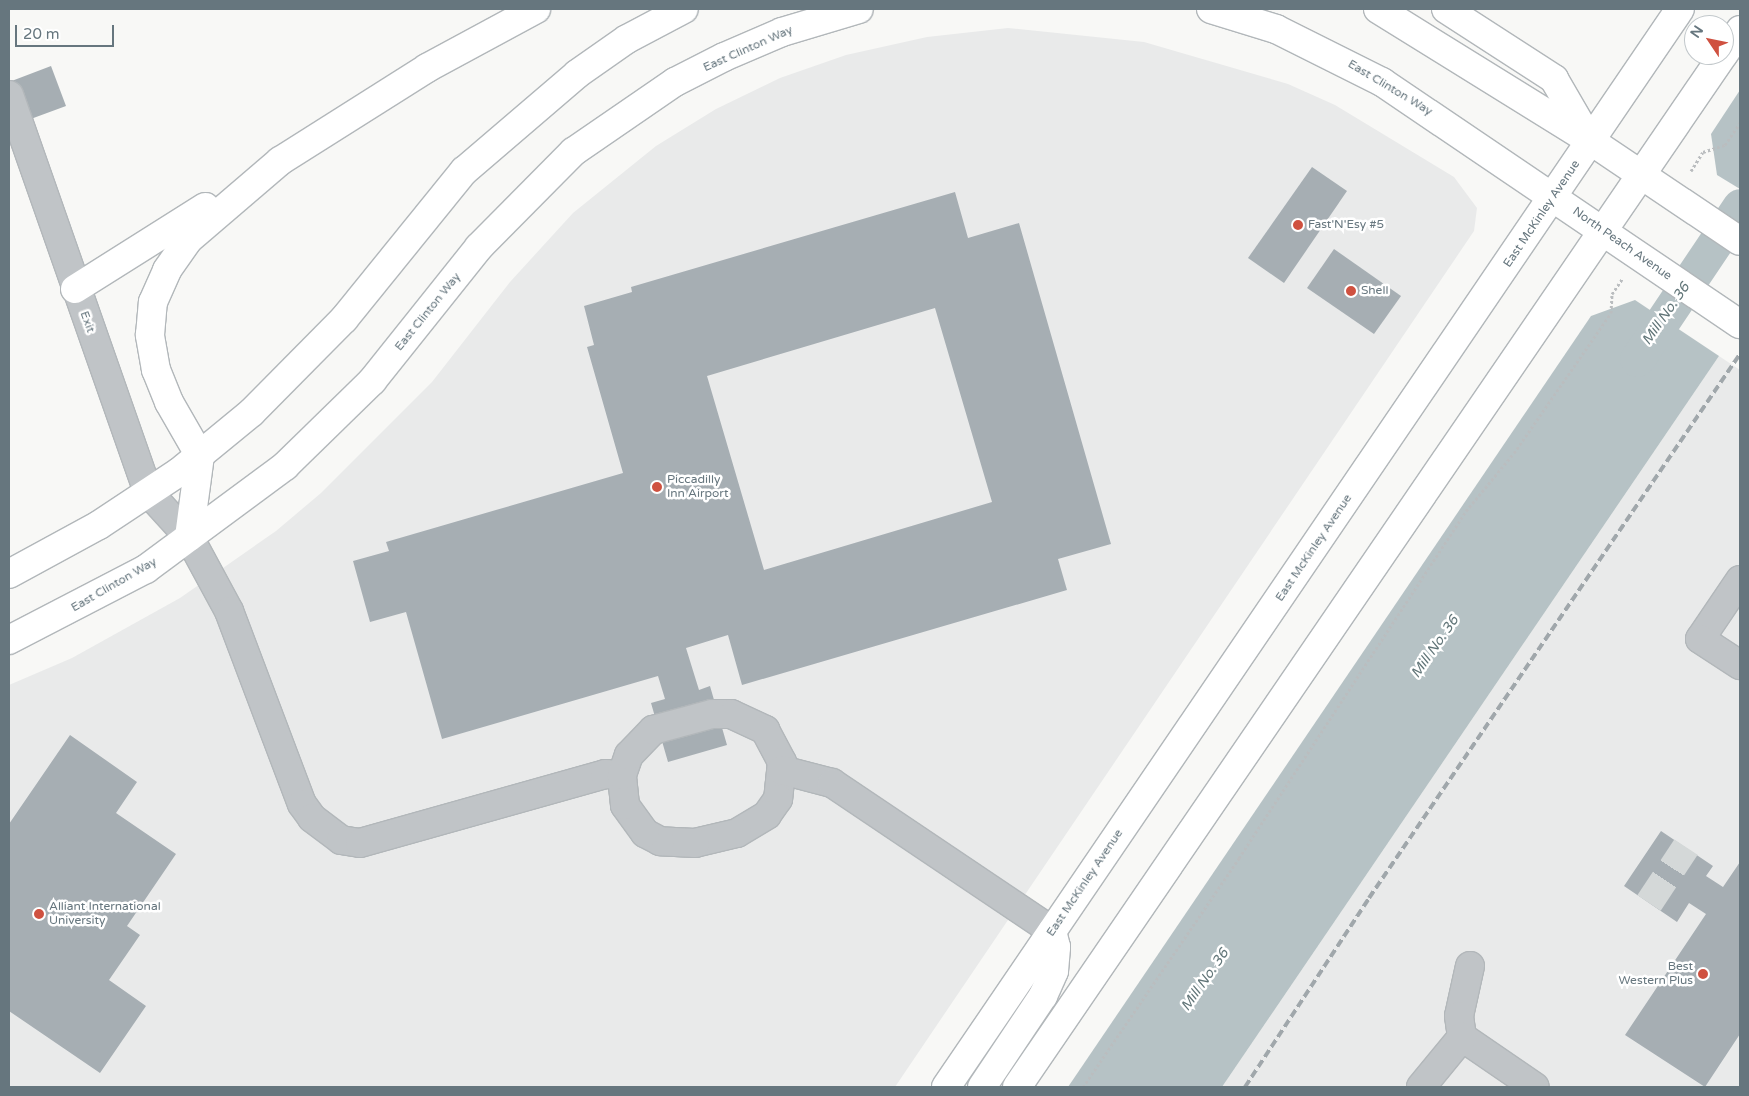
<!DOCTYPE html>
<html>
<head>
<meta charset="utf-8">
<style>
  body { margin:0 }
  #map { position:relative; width:1749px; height:1096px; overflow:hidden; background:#f8f8f6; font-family:"Varela Round",sans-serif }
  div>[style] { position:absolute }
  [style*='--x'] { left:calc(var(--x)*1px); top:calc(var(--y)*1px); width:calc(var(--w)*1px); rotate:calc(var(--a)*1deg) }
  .built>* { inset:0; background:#e9eaea }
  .water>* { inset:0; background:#b6c2c5 }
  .canal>* { height:35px; margin:-17.5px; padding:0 17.5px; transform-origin:17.5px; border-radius:17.5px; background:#b6c2c5 }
  .building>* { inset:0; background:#a6aeb3 }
  .minor-tunnel>* { height:28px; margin-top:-14px; transform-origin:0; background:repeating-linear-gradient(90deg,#d4d8d8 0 28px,transparent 0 42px) }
  .path>* { height:3px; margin-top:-1.5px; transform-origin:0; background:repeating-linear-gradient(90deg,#babdbf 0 2.5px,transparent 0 5px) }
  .roads { filter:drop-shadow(1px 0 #b2b7ba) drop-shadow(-1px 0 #b2b7ba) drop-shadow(0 1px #b2b7ba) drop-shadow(0 -1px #b2b7ba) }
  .minor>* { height:28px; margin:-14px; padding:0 14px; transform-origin:14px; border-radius:14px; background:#c0c4c7 }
  .major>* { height:28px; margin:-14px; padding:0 14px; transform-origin:14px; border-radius:14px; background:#fff }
  .rail>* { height:4px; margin-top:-2px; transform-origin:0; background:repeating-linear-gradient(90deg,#a0a7ab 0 8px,transparent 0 12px) }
  .dots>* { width:14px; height:14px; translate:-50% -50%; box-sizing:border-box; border:2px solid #fff; border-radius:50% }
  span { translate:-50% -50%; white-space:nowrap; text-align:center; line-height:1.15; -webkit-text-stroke:5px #fff; paint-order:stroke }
  .street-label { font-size:12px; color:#66767e }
  .poi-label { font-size:12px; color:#66767e }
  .left { translate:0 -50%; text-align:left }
  .right { translate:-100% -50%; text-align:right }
  .water-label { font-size:14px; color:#617578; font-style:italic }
  .frame { position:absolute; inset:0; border:10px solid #66767e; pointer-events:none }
  .north { position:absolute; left:1684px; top:15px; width:50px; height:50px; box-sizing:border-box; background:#fff; border:1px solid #c2c8cb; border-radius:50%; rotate:304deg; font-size:14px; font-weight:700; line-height:20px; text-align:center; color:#66767e }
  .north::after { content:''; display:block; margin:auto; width:18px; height:22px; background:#cf5140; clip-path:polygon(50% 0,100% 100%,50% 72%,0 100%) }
  .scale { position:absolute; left:15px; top:25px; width:99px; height:22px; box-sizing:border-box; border:2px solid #66767e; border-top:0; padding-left:6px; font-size:15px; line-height:18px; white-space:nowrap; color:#66767e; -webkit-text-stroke:4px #fff; paint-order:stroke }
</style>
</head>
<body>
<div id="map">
  <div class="built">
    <i style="clip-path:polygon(1008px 28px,1144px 42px,1288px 84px,1335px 105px,1454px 177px,1477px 208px,1474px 231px,895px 1087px,9px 1087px,9px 685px,72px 658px,180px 598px,276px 531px,321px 493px,432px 382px,510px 282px,573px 213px,656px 146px,716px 109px,780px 78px,846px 55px,927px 37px)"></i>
    <i style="clip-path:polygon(1719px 356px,1740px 370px,1740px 1087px,1222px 1087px)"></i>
  </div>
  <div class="water">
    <i style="clip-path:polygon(1740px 90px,1740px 189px,1717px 175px,1711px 134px)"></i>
    <i style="clip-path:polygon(1635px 300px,1719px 356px,1222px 1087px,1068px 1087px,1591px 316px)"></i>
  </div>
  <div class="canal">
    <i style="--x:1637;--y:359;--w:184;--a:-56.1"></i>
  </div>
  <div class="building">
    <i style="clip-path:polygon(51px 66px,66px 106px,9px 127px,9px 82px)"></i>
    <i style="clip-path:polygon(1312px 167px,1347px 191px,1284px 283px,1248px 258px)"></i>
    <i style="clip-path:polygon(evenodd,955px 192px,968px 238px,1019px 223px,1111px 544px,1058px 559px,1067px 590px,742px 685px,728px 635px,686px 648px,699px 690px,710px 686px,727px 745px,668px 762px,651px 703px,665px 699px,658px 676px,442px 739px,406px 612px,370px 622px,353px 561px,389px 551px,386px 542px,623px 473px,587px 347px,594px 345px,584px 306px,632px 292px,631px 287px,955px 192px,935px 308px,992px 502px,764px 570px,707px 376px,935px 308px)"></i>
    <i style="clip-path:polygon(1334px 249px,1401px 296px,1374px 334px,1307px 288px)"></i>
    <i style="clip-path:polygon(70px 735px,137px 782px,116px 813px,176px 854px,127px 926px,140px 935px,109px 980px,146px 1006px,100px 1073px,9px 1011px,9px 824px)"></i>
    <i style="clip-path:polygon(1661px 831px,1713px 866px,1706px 876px,1723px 887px,1740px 862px,1740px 1034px,1705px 1087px,1625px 1035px,1706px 914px,1689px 903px,1677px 922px,1624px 886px)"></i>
  </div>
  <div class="minor-tunnel">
    <i style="--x:1649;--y:903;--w:67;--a:-56.5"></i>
  </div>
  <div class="path">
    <i style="--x:1691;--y:171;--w:22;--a:-58"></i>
    <i style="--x:1703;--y:152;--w:23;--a:-18"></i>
    <i style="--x:1725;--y:145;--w:27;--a:-56"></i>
    <i style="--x:1083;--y:1087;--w:277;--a:-55.7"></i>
    <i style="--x:1239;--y:858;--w:415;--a:-56.8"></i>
    <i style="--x:1466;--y:511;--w:75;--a:-50.4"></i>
    <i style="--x:1514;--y:453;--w:170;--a:-55.3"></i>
    <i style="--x:1611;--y:313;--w:19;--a:-87"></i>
    <i style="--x:1612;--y:294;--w:18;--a:-56"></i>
  </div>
  <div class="roads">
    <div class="minor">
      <i style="--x:9;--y:95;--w:421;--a:70.7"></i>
      <i style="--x:148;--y:492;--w:61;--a:47.7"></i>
      <i style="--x:189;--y:537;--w:84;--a:61.6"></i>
      <i style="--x:229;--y:611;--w:206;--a:69.3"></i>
      <i style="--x:302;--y:804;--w:17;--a:54"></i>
      <i style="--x:312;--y:818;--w:36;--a:37"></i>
      <i style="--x:341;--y:840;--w:19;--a:9"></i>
      <i style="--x:360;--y:843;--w:255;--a:-15.7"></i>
      <i style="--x:605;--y:774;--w:17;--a:3"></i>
      <i style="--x:1740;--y:580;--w:71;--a:124.1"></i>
      <i style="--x:1700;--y:639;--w:48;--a:33"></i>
      <i style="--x:712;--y:714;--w:19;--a:0"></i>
      <i style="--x:731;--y:714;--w:38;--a:25"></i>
      <i style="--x:765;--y:730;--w:36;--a:62"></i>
      <i style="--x:782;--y:762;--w:37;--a:96"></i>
      <i style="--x:778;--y:799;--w:19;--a:125"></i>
      <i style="--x:767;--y:815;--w:35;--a:149"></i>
      <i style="--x:737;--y:833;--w:43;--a:166.6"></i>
      <i style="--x:695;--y:843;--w:35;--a:-177"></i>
      <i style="--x:660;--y:841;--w:17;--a:-152"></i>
      <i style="--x:645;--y:833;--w:34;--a:-126"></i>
      <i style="--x:625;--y:805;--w:30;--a:-96"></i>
      <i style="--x:622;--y:775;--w:21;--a:-71"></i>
      <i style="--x:629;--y:755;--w:35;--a:-46"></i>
      <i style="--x:653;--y:730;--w:61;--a:-15.2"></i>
      <i style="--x:782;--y:770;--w:52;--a:14.6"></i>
      <i style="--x:832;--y:783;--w:265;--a:33.9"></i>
      <i style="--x:1470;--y:966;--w:51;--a:102.4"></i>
      <i style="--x:1459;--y:1016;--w:21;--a:82"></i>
      <i style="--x:1462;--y:1037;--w:88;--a:34.4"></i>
      <i style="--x:1421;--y:1087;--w:65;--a:-50.6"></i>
    </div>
    <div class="major">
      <i style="--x:1211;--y:9;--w:68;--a:17.1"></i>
      <i style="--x:1276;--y:29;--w:119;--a:26.6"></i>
      <i style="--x:1382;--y:82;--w:432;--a:34.1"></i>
      <i style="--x:1378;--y:9;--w:251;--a:31.8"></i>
      <i style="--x:1591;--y:141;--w:179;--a:33.9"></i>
      <i style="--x:1446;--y:9;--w:129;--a:32.9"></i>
      <i style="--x:1554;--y:79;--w:66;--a:59.9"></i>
      <i style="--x:1724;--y:54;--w:29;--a:-56"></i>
      <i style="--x:75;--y:289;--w:154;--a:-32.2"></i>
      <i style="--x:189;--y:537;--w:82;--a:-82.3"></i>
      <i style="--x:200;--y:456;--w:62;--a:-119.9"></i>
      <i style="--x:169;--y:402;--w:35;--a:-112"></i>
      <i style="--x:156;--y:370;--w:36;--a:-100"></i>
      <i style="--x:150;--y:335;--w:33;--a:-85"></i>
      <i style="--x:153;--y:302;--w:35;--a:-66"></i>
      <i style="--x:167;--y:270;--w:38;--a:-55"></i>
      <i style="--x:189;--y:239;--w:120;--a:-40.6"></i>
      <i style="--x:280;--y:161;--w:174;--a:-32.3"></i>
      <i style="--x:427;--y:68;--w:124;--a:-28.4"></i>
      <i style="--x:9;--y:574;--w:102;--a:-28.6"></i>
      <i style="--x:99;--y:525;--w:96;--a:-33.5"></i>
      <i style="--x:179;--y:472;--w:94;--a:-39.4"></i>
      <i style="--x:252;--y:412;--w:131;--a:-45.3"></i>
      <i style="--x:344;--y:319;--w:191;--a:-51"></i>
      <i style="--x:464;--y:171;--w:149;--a:-40.6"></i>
      <i style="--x:577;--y:74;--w:61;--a:-35"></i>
      <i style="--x:627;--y:39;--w:64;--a:-27.8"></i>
      <i style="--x:9;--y:640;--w:154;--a:-27.4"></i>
      <i style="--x:146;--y:569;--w:173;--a:-36.5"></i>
      <i style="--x:285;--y:466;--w:122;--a:-44.3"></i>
      <i style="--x:372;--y:381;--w:171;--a:-51.4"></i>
      <i style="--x:479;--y:247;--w:134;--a:-45.3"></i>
      <i style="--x:573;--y:152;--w:124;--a:-34.5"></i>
      <i style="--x:675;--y:82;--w:55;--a:-27"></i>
      <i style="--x:724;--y:57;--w:63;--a:-23.3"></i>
      <i style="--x:782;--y:32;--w:80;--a:-16.6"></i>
      <i style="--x:946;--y:1087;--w:1304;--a:-55.75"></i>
      <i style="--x:982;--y:1087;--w:110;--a:-56.2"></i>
      <i style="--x:1043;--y:996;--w:27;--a:-66"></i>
      <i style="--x:1054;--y:971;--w:24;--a:-85"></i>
      <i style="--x:1056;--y:947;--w:16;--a:-104"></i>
      <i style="--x:1017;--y:1087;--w:1250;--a:-55.62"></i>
    </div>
  </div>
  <div class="rail">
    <i style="--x:1245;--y:1087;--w:226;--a:-56.7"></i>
    <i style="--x:1369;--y:898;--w:658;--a:-55.71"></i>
  </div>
  <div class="dots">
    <i style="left:1298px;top:225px;background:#cf5140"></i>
    <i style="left:1351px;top:291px;background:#cf5140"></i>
    <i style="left:657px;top:487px;background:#cf5140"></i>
    <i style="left:39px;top:914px;background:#cf5140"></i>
    <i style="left:1703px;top:974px;background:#cf5140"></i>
  </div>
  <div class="street-label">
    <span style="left:748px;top:49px;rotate:-24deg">East Clinton Way</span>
    <span style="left:1390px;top:88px;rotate:31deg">East Clinton Way</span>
    <span style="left:1542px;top:214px;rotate:-56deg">East McKinley Avenue</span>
    <span style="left:1622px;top:244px;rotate:35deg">North Peach Avenue</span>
    <span style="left:428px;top:312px;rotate:-51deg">East Clinton Way</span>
    <span style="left:87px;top:322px;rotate:70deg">Exit</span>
    <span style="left:1314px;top:548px;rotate:-56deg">East McKinley Avenue</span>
    <span style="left:114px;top:585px;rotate:-30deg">East Clinton Way</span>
    <span style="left:1085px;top:883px;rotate:-56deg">East McKinley Avenue</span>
  </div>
  <div class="poi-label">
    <span class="left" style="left:1308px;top:225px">Fast'N'Esy #5</span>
    <span class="left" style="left:1361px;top:291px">Shell</span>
    <span class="left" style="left:667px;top:487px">Piccadilly<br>Inn Airport</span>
    <span class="left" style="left:49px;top:914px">Alliant International<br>University</span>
    <span class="right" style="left:1693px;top:974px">Best<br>Western Plus</span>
  </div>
  <div class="water-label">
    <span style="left:1666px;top:314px;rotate:-55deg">Mill No. 36</span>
    <span style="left:1435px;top:647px;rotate:-55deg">Mill No. 36</span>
    <span style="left:1205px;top:980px;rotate:-55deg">Mill No. 36</span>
  </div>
  <div class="frame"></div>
  <div class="north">N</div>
  <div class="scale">20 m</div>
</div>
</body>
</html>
